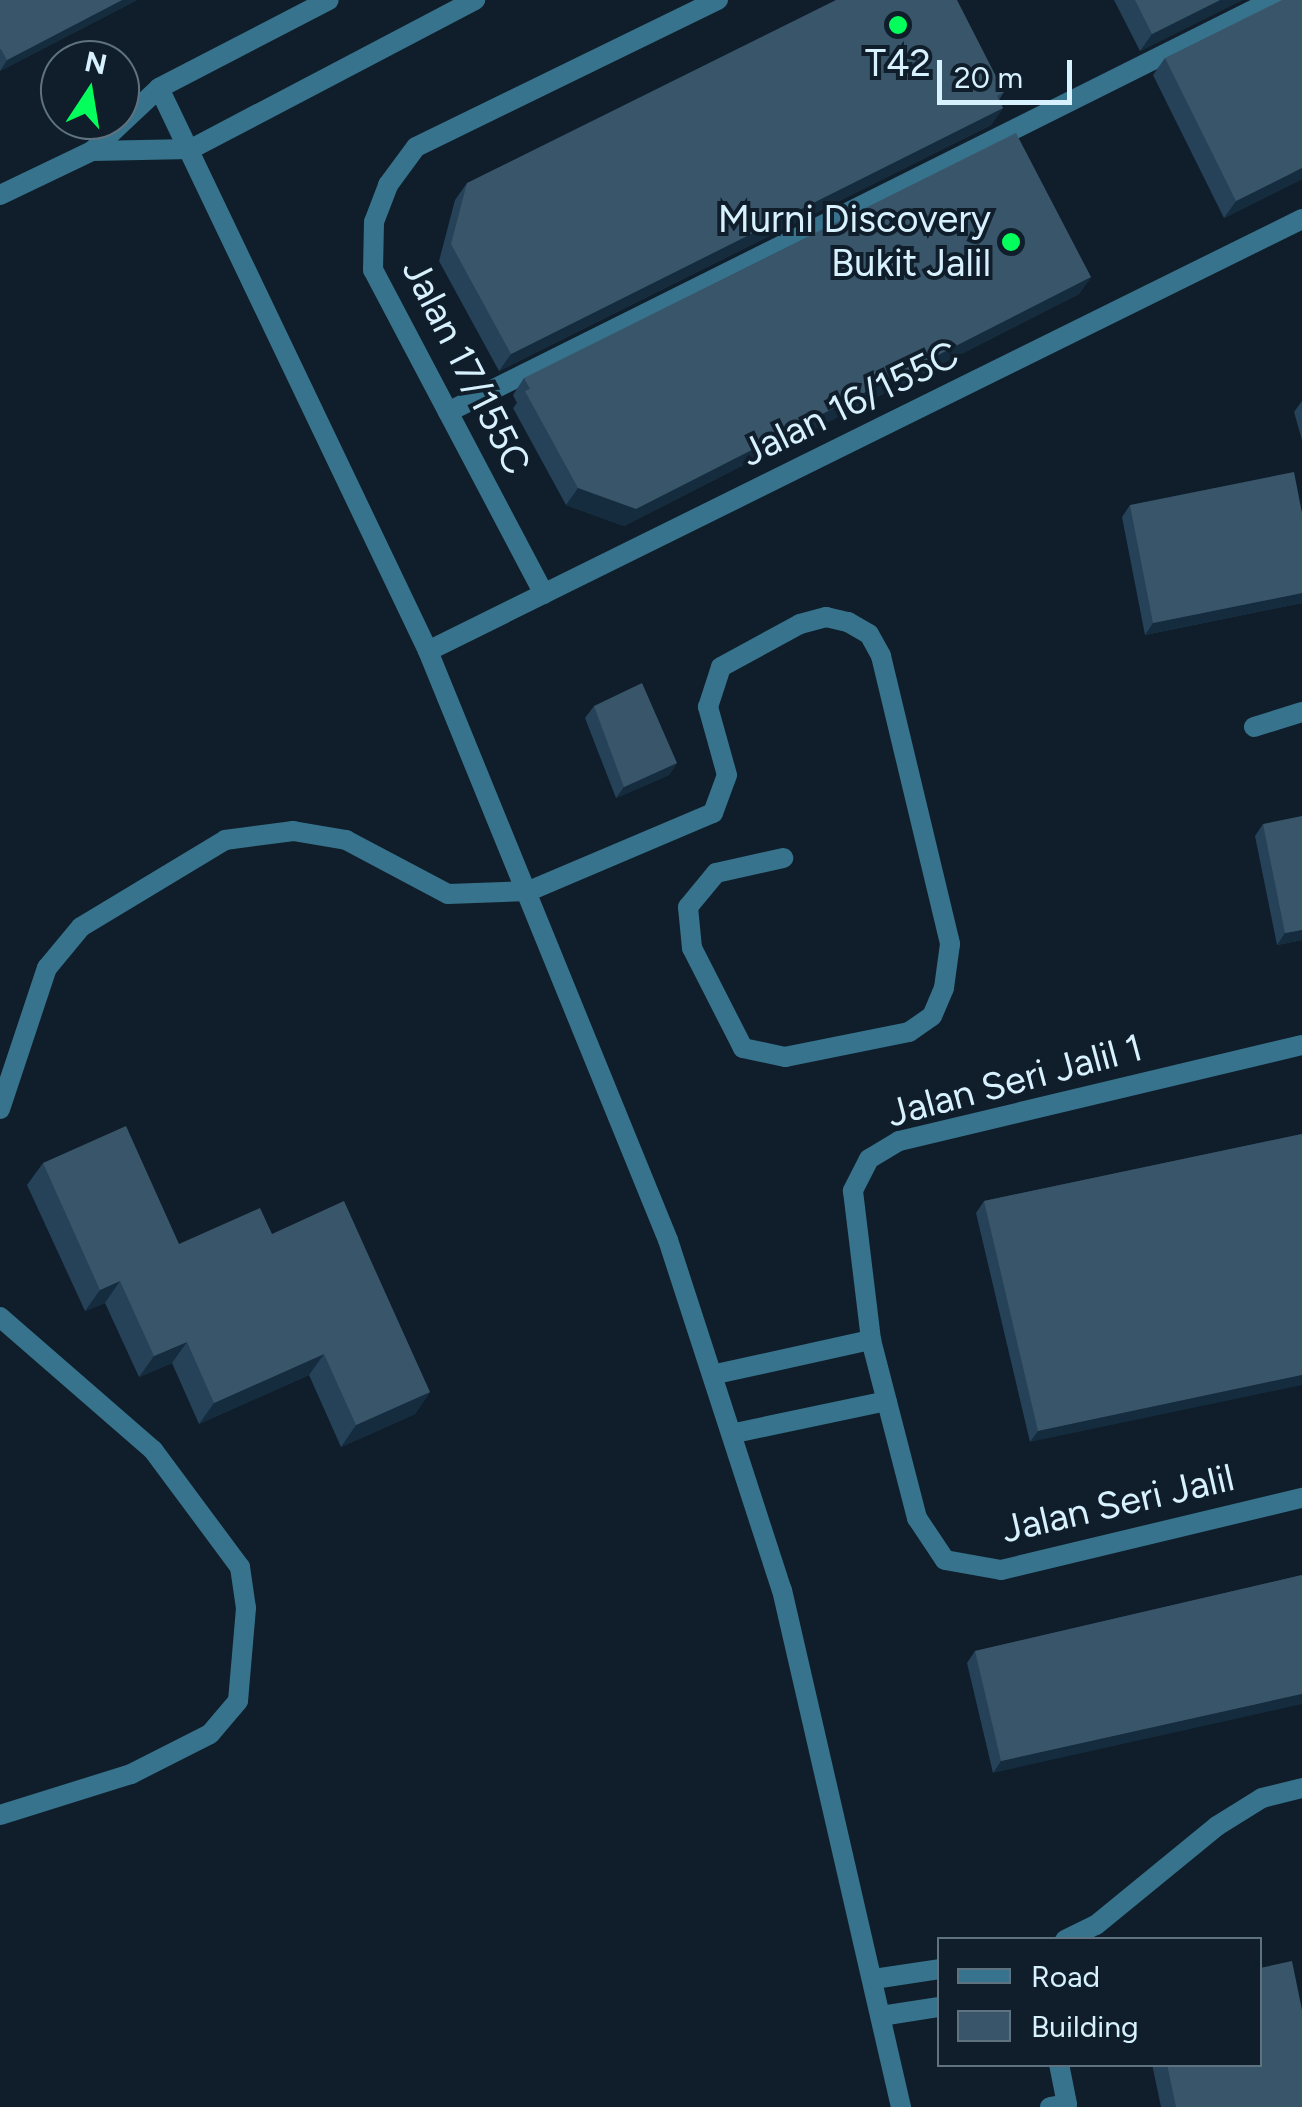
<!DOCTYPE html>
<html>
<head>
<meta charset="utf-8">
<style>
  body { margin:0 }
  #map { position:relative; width:1302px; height:2107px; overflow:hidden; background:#0f1e2a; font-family:Figtree,sans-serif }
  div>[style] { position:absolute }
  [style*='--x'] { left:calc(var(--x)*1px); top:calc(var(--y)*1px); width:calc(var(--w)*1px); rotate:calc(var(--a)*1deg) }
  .lane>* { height:20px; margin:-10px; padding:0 10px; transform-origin:10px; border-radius:10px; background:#37738c }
  .street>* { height:20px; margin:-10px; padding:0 10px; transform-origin:10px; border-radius:10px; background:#37738c }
  .wall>* { inset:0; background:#264259 }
  .shaded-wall>* { inset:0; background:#152c3e }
  .building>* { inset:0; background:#39556a }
  .dots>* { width:28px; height:28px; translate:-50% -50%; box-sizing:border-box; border:5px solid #0f1e2a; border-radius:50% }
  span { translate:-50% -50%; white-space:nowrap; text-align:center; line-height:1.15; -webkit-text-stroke:8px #0f1e2a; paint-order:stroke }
  .poi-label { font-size:38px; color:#d8f1ff }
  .right { translate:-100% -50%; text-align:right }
  .street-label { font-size:38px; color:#d8f1ff }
  .legend { position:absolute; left:937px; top:1937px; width:325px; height:130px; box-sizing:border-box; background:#0f1e2a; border:2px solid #5f727f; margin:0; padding:12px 18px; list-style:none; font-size:30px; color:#d8f1ff }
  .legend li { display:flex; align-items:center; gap:20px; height:50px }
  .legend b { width:50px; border:2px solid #5f727f }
  .north { position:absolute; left:40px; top:40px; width:100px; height:100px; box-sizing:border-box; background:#0f1e2a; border:2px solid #5f727f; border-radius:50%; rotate:12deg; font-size:28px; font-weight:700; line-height:40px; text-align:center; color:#d8f1ff }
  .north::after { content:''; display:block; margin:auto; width:35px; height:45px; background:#04ff5c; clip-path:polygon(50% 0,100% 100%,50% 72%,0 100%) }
  .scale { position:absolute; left:937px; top:60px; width:135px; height:45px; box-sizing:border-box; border:5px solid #d8f1ff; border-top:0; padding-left:12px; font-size:30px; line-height:35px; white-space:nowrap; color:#d8f1ff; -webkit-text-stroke:8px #0f1e2a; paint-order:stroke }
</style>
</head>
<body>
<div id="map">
  <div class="lane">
    <i style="--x:448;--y:412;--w:922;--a:-26.54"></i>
    <i style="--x:0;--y:1109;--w:149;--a:-71.6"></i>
    <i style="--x:47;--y:968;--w:53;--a:-50.3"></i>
    <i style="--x:81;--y:927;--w:168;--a:-31.1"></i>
    <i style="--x:225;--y:840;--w:69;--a:-7.5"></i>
    <i style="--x:293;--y:831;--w:54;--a:9.6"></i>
    <i style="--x:346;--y:840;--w:115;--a:27.9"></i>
    <i style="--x:448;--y:894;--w:81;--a:-2.1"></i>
    <i style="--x:529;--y:891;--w:200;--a:-23"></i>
    <i style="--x:713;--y:813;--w:40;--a:-69.8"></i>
    <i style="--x:727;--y:775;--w:71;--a:-105.6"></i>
    <i style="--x:708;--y:707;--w:42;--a:-72"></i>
    <i style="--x:721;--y:667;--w:90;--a:-28.6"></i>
    <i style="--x:800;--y:624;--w:27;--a:-15"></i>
    <i style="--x:826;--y:617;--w:23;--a:13"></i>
    <i style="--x:848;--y:622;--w:24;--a:30"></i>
    <i style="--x:869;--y:634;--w:25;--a:61"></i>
    <i style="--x:881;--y:656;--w:296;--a:76.5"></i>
    <i style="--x:950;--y:944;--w:44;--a:97.8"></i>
    <i style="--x:944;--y:988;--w:30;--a:113"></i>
    <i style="--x:932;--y:1016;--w:28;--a:145"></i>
    <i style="--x:909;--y:1032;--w:126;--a:168.6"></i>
    <i style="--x:785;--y:1057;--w:43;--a:-167.9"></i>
    <i style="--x:743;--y:1048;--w:112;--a:-117"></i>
    <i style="--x:692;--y:948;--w:41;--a:-95.6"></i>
    <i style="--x:688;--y:907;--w:44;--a:-50.5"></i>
    <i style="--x:716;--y:873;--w:69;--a:-12.6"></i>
    <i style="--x:0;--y:1317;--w:203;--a:41"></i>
    <i style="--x:153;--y:1450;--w:146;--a:53.4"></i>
    <i style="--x:240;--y:1567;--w:41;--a:81.7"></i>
    <i style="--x:246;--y:1608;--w:93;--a:94.9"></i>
    <i style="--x:238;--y:1701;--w:43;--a:130.3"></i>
    <i style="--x:210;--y:1734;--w:89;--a:153.1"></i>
    <i style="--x:131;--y:1774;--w:137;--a:162.6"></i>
    <i style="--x:1065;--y:1940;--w:34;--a:-26"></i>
    <i style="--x:1096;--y:1925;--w:156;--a:-39.3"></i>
    <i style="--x:1217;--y:1826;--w:53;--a:-31.9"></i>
    <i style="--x:1262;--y:1798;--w:41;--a:-14"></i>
    <i style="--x:874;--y:1979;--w:66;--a:-8.7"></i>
    <i style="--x:881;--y:2016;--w:59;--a:-8.8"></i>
    <i style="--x:1050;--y:2107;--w:17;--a:-10"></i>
    <i style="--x:1067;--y:2104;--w:41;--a:-101.3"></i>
  </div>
  <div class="street">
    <i style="--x:159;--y:88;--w:624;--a:64.46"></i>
    <i style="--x:428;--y:651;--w:636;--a:67.83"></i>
    <i style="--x:668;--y:1240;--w:368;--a:72"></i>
    <i style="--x:782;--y:1590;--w:531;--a:77.04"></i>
    <i style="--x:92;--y:151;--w:99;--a:-1.2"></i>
    <i style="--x:191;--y:149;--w:321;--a:-27.7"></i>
    <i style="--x:0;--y:195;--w:102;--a:-25.6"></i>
    <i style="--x:92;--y:151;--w:92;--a:-43.2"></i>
    <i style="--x:159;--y:88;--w:191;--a:-27.4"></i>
    <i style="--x:544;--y:594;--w:366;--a:-117.8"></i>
    <i style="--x:373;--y:270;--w:48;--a:-88.8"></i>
    <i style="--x:374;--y:222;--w:40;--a:-69"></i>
    <i style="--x:388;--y:185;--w:47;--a:-53.6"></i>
    <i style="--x:416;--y:147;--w:336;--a:-26"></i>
    <i style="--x:428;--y:651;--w:975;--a:-26.3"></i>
    <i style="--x:1254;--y:727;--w:50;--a:-17.4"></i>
    <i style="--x:1302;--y:1045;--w:414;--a:166.6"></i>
    <i style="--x:899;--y:1141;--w:35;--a:149"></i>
    <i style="--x:869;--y:1159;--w:36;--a:117"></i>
    <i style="--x:853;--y:1191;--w:150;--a:83.1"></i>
    <i style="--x:871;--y:1340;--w:184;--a:75.5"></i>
    <i style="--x:917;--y:1518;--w:50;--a:56.3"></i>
    <i style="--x:945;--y:1560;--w:57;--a:10.1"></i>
    <i style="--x:1001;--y:1570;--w:309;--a:-13.5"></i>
    <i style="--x:716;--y:1374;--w:159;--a:-12.4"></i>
    <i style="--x:735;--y:1433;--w:155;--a:-11.9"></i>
  </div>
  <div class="wall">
    <i style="clip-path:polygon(0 0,137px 0,0 71px)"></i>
    <i style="clip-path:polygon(1114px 0,1242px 0,1140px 51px)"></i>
    <i style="clip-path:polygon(1165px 58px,1302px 179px,1224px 218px,1153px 75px)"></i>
    <i style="clip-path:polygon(1004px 92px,999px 100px,1003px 108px,991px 125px,499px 371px,439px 261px,455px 200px,467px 183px)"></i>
    <i style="clip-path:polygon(1091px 277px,1079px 294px,624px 526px,566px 505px,513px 408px,517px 403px,513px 395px,524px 378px)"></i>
    <i style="clip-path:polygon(1302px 401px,1302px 440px,1294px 412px)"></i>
    <i style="clip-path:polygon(1130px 505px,1302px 513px,1302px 603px,1145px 635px,1122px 517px)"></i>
    <i style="clip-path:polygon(594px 706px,677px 763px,669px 775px,616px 798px,585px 718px)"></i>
    <i style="clip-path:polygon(1263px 824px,1302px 940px,1277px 945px,1255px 836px)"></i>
    <i style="clip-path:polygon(1302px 1134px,1030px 1442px,976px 1213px,984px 1201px)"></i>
    <i style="clip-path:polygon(43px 1163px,179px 1244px,430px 1392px,415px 1414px,341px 1447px,309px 1375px,199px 1424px,172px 1363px,139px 1377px,105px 1303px,85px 1311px,27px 1185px)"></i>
    <i style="clip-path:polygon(1302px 1575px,993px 1773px,967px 1663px,975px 1651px)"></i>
    <i style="clip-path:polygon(1152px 2064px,1260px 2064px,1302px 2107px,1161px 2107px)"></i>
  </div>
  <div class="shaded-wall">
    <i style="clip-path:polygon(122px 0,137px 0,0 71px,7px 60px)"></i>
    <i style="clip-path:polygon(1220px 0,1242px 0,1140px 51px,1152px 34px)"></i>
    <i style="clip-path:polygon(1003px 108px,991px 125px,499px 371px,511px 354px)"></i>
    <i style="clip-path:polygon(1302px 168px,1302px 179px,1224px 218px,1236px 201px)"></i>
    <i style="clip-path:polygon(1091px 277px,1079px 294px,624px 526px,566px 505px,578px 488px)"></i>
    <i style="clip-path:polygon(1302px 593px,1302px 603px,1145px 635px,1153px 623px)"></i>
    <i style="clip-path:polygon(677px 763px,669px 775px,616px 798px,624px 787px)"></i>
    <i style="clip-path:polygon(1302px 930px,1302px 940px,1277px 945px,1285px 933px)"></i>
    <i style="clip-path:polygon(120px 1281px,105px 1303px,85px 1311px,100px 1290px)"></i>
    <i style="clip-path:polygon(187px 1342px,172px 1363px,139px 1377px,154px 1356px)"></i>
    <i style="clip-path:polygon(324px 1354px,309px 1375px,199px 1424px,214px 1403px)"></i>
    <i style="clip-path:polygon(1302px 1375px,1302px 1385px,1030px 1442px,1038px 1431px)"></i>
    <i style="clip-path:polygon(430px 1392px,415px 1414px,341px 1447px,356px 1425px)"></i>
    <i style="clip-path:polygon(1302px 1694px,1302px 1704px,993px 1773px,1001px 1761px)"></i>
  </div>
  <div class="building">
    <i style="clip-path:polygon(0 0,122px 0,7px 60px,1px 49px,0 49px)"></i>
    <i style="clip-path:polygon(836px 0,957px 0,1004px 92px,997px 96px,1003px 108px,511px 354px,451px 244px,467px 183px)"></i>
    <i style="clip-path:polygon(1135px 0,1220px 0,1152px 34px)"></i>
    <i style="clip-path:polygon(1282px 0,1302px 0,1302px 168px,1236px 201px,1165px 58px)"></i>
    <i style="clip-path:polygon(1016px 133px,1091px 277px,636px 509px,578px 488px,525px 391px,530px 389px,524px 378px)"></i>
    <i style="clip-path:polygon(1294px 472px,1302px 513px,1302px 593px,1153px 623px,1130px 505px)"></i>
    <i style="clip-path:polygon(642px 683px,677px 763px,624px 787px,594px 706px)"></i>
    <i style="clip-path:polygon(1302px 816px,1302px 930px,1285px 933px,1263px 824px)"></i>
    <i style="clip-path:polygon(126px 1126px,179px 1244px,260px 1208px,272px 1234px,344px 1201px,430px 1392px,356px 1425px,324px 1354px,214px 1403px,187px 1342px,154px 1356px,120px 1281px,100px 1290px,43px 1163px)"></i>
    <i style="clip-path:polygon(1302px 1134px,1302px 1375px,1038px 1431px,984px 1201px)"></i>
    <i style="clip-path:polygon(1302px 1575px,1302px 1694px,1001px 1761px,975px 1651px)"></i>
    <i style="clip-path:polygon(1292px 1961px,1302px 2010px,1302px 2107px,1176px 2107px,1167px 2064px,1260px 2064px,1260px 1968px)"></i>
  </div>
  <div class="dots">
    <i style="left:898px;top:25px;background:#04ff5c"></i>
    <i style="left:1011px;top:242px;background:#04ff5c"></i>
  </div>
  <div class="poi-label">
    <span style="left:898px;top:64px">T42</span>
    <span class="right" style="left:991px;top:242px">Murni Discovery<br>Bukit Jalil</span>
  </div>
  <div class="street-label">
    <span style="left:466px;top:367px;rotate:63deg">Jalan 17/155C</span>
    <span style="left:850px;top:404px;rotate:-26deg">Jalan 16/155C</span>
    <span style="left:1015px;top:1081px;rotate:-15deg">Jalan Seri Jalil 1</span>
    <span style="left:1118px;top:1504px;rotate:-13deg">Jalan Seri Jalil</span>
  </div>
  <ul class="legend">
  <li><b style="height:12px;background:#37738c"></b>Road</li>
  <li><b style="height:28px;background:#39556a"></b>Building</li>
  </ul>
  <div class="north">N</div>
  <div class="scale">20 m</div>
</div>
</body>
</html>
